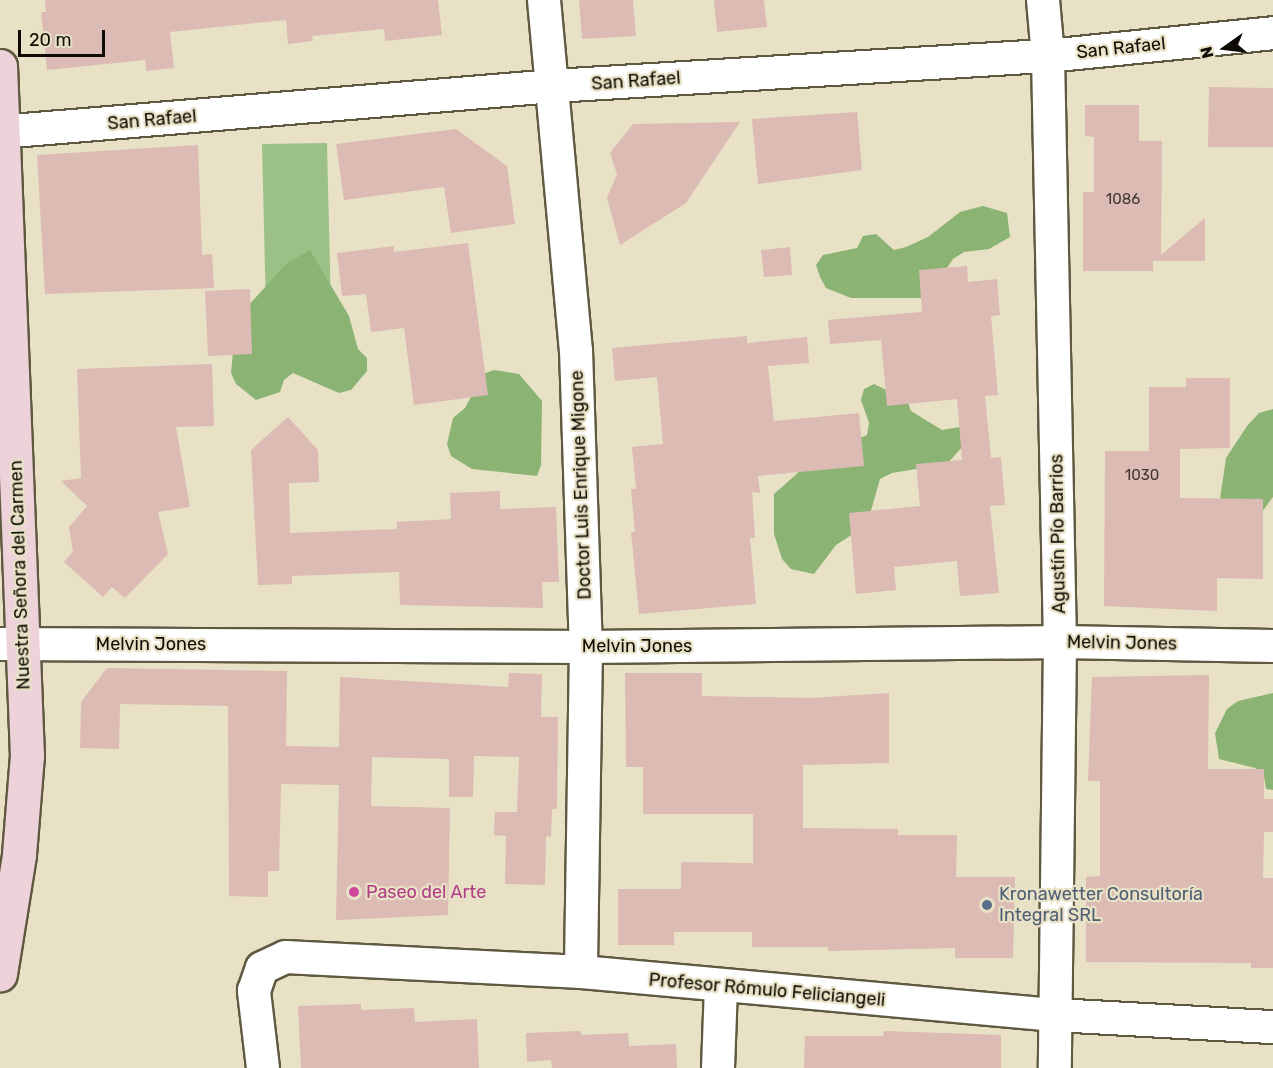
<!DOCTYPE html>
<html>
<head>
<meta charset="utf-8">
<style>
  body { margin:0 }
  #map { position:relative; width:1273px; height:1068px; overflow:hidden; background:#e8e1c5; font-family:Rubik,sans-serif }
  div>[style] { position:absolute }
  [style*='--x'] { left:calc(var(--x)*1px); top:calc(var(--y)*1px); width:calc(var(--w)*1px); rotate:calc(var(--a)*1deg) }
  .green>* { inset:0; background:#9bc186 }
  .forest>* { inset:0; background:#8bb474 }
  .building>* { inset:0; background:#dbbbb4 }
  .roads { filter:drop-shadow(2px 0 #5f5941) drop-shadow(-2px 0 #5f5941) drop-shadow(0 2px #5f5941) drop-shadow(0 -2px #5f5941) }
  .street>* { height:32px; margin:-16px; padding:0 16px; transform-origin:16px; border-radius:16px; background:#fff }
  .secondary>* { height:33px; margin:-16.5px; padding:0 16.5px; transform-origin:16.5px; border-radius:16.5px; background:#edd3d9 }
  .dots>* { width:16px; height:16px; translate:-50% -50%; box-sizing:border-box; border:3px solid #e8e1c5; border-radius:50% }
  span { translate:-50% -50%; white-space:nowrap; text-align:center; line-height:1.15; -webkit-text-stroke:4.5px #e8e1c5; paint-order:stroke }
  .number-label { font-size:15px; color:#413830 }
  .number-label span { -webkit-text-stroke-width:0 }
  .street-label { font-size:18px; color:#0e0c04 }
  .hotel-label { font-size:18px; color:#b23c85 }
  .left { translate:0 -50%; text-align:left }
  .service-label { font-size:18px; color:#4e5e75 }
  .north { position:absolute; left:1195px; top:18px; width:60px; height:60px; -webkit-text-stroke:4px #e8e1c5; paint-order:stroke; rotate:256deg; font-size:16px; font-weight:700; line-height:24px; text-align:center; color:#0e0c04 }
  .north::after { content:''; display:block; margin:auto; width:21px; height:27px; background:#0e0c04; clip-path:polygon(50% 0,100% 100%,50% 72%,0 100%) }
  .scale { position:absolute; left:18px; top:30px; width:87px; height:27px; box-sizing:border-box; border:3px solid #0e0c04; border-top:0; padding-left:8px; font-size:18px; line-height:21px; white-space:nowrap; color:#0e0c04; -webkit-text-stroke:4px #e8e1c5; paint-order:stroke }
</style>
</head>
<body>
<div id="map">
  <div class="green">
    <i style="clip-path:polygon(327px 143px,331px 310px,266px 311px,262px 144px)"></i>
  </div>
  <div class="forest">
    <i style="clip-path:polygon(983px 206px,1007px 213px,1010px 237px,989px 249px,964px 252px,953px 259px,927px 298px,851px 298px,826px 288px,820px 277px,816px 265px,823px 255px,857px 248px,863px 236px,876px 234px,894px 250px,906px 247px,928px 237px,960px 212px)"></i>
    <i style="clip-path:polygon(310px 250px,349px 316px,358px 349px,367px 358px,367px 371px,351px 390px,339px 393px,293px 373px,284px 380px,280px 392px,256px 400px,236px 384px,231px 373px,236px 319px,287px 263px)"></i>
    <i style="clip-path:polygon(494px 370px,519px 374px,542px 401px,541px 465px,537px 476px,472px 469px,451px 456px,447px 444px,453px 418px,465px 408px,483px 374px)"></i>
    <i style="clip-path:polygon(874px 384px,907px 400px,911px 411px,942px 430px,966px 426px,971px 437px,947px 464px,892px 473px,880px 479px,867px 525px,836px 545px,814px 574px,791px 569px,782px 559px,774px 534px,774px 494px,817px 456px,867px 435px,869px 423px,861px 400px,864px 389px)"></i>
    <i style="clip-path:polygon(1273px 409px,1273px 497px,1262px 512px,1220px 499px,1226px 458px,1247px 426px,1259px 413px)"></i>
    <i style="clip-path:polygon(1273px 693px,1273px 790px,1266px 789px,1264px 776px,1255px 768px,1219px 759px,1215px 733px,1227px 709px,1238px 701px)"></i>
  </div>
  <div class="building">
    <i style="clip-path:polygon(45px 0,438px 0,442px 35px,385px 41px,384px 29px,312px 36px,313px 41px,288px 44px,286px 20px,170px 32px,174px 68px,146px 71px,145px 60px,47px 70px,41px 12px,46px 12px)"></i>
    <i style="clip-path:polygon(579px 0,633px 0,636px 36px,582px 39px)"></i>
    <i style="clip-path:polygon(714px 0,764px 0,767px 27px,717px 32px)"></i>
    <i style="clip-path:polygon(1209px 87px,1273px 88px,1273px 147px,1208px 147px)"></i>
    <i style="clip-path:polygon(1085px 105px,1139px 105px,1139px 141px,1162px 141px,1161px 255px,1205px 218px,1205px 261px,1153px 261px,1153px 271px,1083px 271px,1083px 192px,1094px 192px,1094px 137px,1085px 136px)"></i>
    <i style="clip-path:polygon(857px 112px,862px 170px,758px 184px,752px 119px)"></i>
    <i style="clip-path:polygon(740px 122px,686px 203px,620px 245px,607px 198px,617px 174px,610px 153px,633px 124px)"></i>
    <i style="clip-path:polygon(456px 129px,507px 166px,515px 224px,451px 233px,444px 187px,344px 200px,336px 144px)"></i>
    <i style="clip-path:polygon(198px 145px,202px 255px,212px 254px,214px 288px,45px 294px,37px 155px)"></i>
    <i style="clip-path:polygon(468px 243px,488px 395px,414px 405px,404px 328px,371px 332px,366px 294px,342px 296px,337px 253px,394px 246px,394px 252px)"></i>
    <i style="clip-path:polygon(790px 247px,792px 275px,764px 277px,761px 250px)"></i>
    <i style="clip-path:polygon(967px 266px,968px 282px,997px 279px,1000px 315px,991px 316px,998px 395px,985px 396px,991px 458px,1001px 457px,1005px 505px,990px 506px,999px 593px,960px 596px,957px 561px,894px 567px,896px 590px,856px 594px,849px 513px,920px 506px,916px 464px,962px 460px,957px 399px,887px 406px,881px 340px,830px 344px,828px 320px,922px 312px,919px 270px)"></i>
    <i style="clip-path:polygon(250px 289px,252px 354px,208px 356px,205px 291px)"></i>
    <i style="clip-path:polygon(747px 336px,747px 343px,807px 337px,809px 363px,768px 366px,774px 421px,859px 413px,864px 466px,758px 476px,760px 493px,752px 492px,755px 538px,750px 538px,756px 604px,639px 614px,631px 532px,635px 532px,631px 489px,636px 489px,632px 447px,663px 444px,657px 377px,615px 381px,612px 348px)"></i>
    <i style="clip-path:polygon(212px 364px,214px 426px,176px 427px,190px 507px,158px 512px,168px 554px,125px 598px,112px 587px,103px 597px,64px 562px,73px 551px,69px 527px,87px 506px,61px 481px,81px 478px,77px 369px)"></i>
    <i style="clip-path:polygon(1186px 378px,1230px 378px,1230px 448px,1180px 449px,1180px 498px,1263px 499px,1263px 579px,1217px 578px,1217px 611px,1104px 606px,1105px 451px,1149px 451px,1149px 387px,1186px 387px)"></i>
    <i style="clip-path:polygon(288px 417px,318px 450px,319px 482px,289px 483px,290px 533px,397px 529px,397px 522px,451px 519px,450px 493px,500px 491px,500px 509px,556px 507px,559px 582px,542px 582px,543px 608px,400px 605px,399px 572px,292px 576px,292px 584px,258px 585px,251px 450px)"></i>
    <i style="clip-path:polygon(107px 668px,287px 671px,286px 746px,339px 747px,340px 677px,508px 687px,509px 673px,542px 674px,541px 717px,558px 717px,557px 809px,552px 809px,551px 837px,546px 836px,545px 885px,505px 884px,506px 836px,494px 835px,495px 812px,517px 812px,519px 757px,474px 756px,473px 797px,449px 797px,449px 759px,372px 757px,371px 806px,450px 808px,448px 915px,336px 920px,339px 785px,281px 784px,279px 871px,268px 871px,268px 897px,229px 896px,228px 706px,120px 704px,119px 749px,80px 748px,81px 702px)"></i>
    <i style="clip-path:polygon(625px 673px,702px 673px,702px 696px,809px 698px,889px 693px,889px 763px,803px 765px,803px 828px,898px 829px,898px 835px,957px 835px,956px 877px,1015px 877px,1013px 958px,955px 958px,955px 948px,828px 951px,828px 947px,752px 947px,752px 932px,674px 932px,674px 945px,618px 945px,618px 889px,681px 889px,681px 862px,753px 863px,753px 814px,643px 814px,643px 767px,626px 767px)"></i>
    <i style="clip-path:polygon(1209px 675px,1208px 769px,1264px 769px,1264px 799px,1273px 799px,1273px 832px,1264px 832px,1263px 878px,1273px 878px,1273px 968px,1251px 968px,1251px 963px,1086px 962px,1086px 877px,1100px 876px,1100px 781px,1088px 781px,1092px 677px)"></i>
    <i style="clip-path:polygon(361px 1004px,361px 1010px,414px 1008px,415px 1022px,477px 1019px,479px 1068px,301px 1068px,298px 1006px)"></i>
    <i style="clip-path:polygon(581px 1031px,581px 1035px,628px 1033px,629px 1046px,676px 1044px,677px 1068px,552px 1068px,551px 1060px,527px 1062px,526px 1033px)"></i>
    <i style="clip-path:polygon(884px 1031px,1001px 1035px,1001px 1068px,804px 1068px,805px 1036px,883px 1036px)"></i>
  </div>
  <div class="roads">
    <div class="street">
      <i style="--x:544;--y:0;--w:351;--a:84.8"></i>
      <i style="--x:576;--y:350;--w:297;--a:88.1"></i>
      <i style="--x:586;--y:647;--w:325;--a:90.9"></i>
      <i style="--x:1043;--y:0;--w:56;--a:84.9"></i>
      <i style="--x:1048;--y:56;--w:586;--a:88.83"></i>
      <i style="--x:1060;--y:642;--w:426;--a:90.7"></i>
      <i style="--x:0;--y:132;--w:556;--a:-4.75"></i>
      <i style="--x:554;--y:86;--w:495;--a:-3.5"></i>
      <i style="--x:1048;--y:56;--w:226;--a:-5.8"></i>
      <i style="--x:0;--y:644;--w:586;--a:0.29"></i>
      <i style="--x:586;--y:647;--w:474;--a:-0.6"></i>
      <i style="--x:1060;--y:642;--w:213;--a:1.1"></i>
      <i style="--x:263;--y:1068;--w:78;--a:-96.7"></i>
      <i style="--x:254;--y:991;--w:24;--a:-71"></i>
      <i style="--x:262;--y:968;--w:26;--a:-25"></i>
      <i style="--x:286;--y:957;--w:295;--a:2.9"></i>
      <i style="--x:581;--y:972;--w:477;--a:5.2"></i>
      <i style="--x:1056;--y:1015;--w:217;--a:3.2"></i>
      <i style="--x:718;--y:1068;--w:82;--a:-87.9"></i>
    </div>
    <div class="secondary">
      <i style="--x:0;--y:66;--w:690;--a:87.76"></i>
      <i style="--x:27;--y:755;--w:100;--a:94.6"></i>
      <i style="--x:19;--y:855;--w:121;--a:99.1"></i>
    </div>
  </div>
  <div class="dots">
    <i style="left:354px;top:892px;background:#d1479c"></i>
    <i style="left:987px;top:905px;background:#5c6f8a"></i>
  </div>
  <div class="number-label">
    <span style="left:1123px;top:200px">1086</span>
    <span style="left:1142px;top:476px">1030</span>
  </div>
  <div class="street-label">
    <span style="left:1121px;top:48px;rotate:-6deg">San Rafael</span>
    <span style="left:636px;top:81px;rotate:-4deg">San Rafael</span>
    <span style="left:152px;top:120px;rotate:-5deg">San Rafael</span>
    <span style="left:581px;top:485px;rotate:-92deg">Doctor Luis Enrique Migone</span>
    <span style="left:1058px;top:534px;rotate:-91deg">Agustín Pío Barrios</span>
    <span style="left:20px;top:575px;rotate:-92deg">Nuestra Señora del Carmen</span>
    <span style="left:1122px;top:643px;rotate:1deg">Melvin Jones</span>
    <span style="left:151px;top:644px">Melvin Jones</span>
    <span style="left:637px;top:646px">Melvin Jones</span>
    <span style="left:767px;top:990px;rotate:5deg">Profesor Rómulo Feliciangeli</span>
  </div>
  <div class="hotel-label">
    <span class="left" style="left:366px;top:892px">Paseo del Arte</span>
  </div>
  <div class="service-label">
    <span class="left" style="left:999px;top:905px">Kronawetter Consultoría<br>Integral SRL</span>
  </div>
  <div class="north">N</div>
  <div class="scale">20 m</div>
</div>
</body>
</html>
